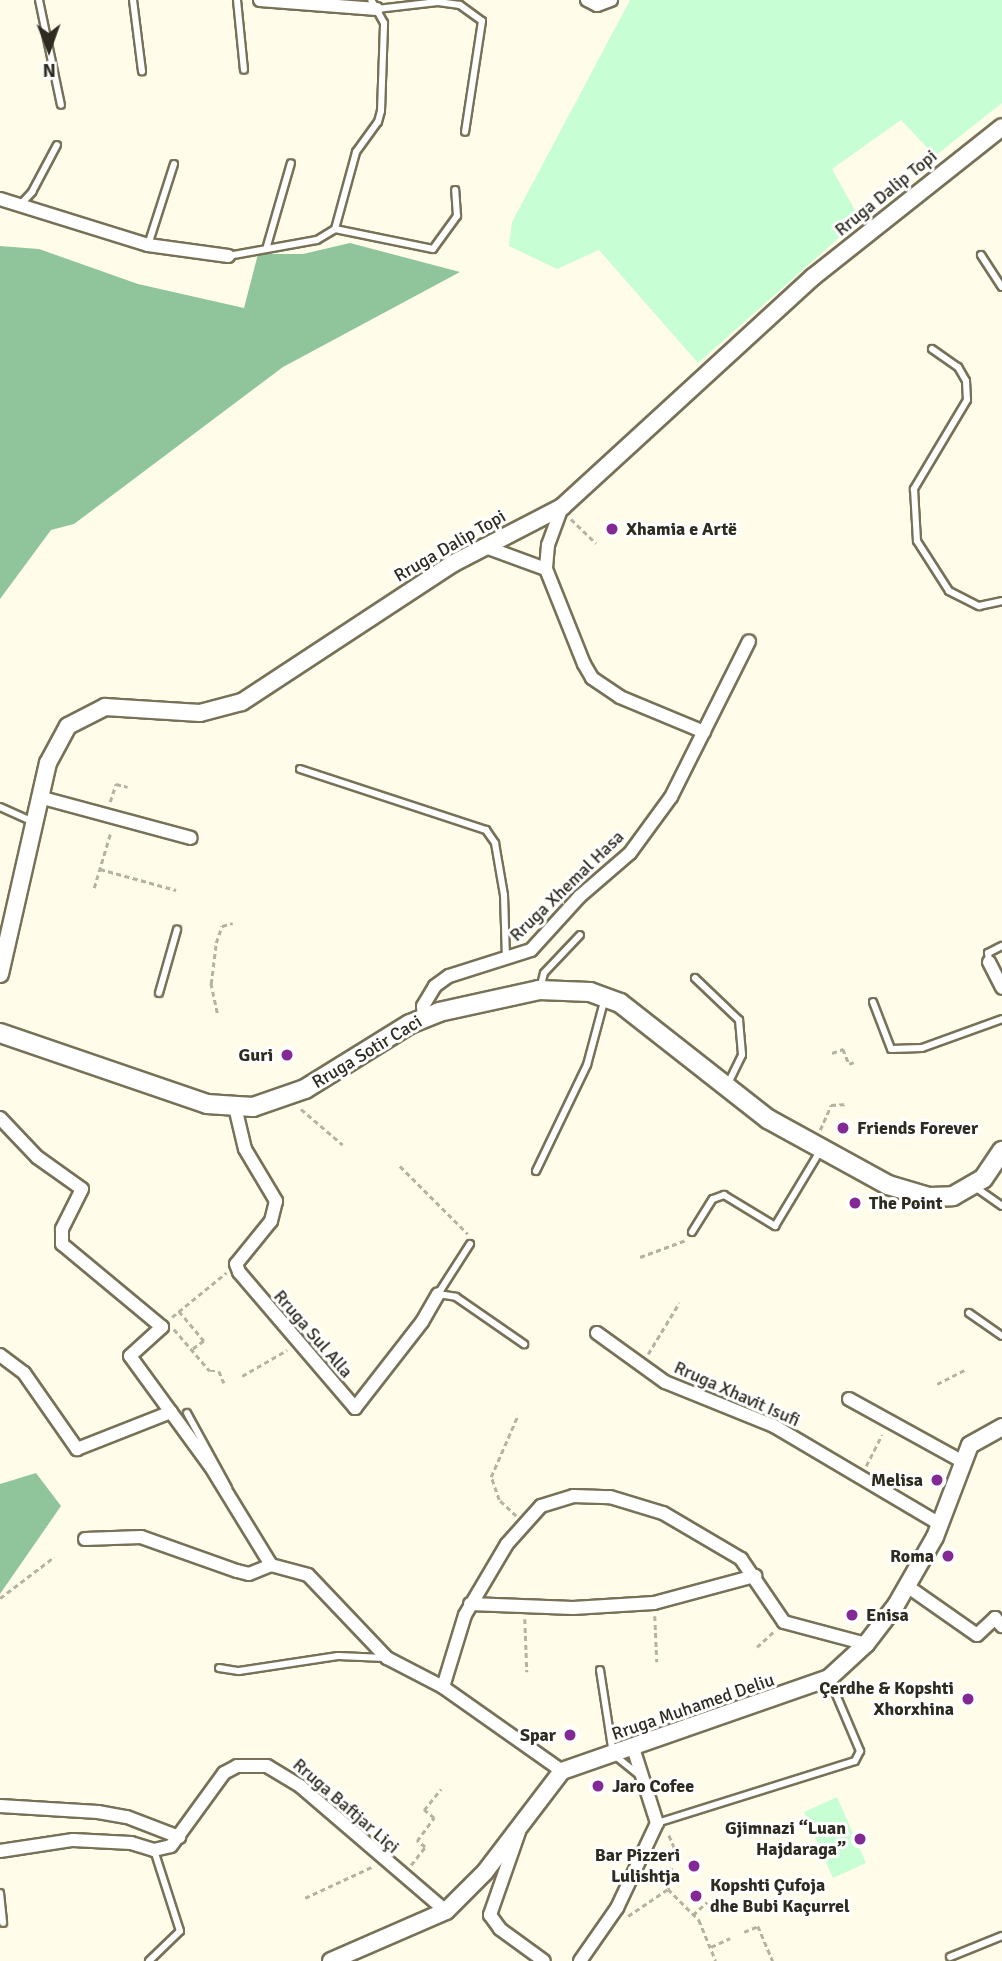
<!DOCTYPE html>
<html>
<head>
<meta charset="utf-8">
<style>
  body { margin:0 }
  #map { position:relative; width:1002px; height:1961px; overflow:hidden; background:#fffcea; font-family:Signika,sans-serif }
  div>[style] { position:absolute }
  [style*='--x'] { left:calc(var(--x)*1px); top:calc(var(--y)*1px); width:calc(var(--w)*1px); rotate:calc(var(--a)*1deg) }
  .green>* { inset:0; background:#c8fed3 }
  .forest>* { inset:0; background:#90c59c }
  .path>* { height:2.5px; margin-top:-1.25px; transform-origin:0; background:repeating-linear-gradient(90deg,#b5b2a3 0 5px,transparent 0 8.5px) }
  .roads { filter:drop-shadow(2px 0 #767157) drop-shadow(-2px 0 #767157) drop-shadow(0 2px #767157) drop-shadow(0 -2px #767157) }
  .service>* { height:6px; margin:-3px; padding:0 3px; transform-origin:3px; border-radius:3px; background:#fff }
  .minor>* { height:12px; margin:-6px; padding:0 6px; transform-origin:6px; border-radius:6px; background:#fff }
  .tertiary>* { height:16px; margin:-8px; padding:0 8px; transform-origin:8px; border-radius:8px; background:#fff }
  .secondary>* { height:18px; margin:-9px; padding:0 9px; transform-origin:9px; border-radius:9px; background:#fff }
  .dots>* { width:19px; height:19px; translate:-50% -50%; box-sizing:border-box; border:4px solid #fff; border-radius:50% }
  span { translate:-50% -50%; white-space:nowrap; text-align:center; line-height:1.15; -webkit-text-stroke:6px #fff; paint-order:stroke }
  .street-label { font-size:18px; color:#2e2c21 }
  .poi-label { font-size:18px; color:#2e2c21; font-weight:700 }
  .left { translate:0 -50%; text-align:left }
  .right { translate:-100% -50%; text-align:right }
  .north { position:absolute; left:14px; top:14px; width:70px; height:70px; -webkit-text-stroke:5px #fff; paint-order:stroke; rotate:179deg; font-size:19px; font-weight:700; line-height:28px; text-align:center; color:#2e2c21 }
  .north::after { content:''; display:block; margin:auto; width:24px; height:32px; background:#2e2c21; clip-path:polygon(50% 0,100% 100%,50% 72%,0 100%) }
</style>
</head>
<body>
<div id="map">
  <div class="green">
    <i style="clip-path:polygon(630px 0,1002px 0,1002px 103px,935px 156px,901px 120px,832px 169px,860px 219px,698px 363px,599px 250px,557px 269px,509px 246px,512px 222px)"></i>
    <i style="clip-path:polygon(837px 1797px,866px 1863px,833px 1878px,804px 1812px)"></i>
  </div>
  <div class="forest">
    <i style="clip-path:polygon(350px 243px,460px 272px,283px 367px,74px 524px,51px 530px,0 599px,0 246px,39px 249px,138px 284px,244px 308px,258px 254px,303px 254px)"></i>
    <i style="clip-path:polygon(36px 1473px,61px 1506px,0 1594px,0 1484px)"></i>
  </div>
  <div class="path">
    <i style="--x:571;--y:519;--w:35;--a:44"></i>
    <i style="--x:110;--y:802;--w:19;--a:-72"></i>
    <i style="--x:116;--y:784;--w:12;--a:14"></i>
    <i style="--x:100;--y:869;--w:79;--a:15.4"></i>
    <i style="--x:94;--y:888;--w:59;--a:-73.4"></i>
    <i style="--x:217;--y:1013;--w:30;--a:-102"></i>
    <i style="--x:211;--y:984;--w:41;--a:-83"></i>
    <i style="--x:216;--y:943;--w:18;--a:-71"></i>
    <i style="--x:222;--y:926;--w:11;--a:-15"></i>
    <i style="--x:832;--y:1053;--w:12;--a:-20"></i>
    <i style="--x:843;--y:1049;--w:16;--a:68"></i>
    <i style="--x:849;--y:1064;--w:5;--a:-22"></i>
    <i style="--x:301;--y:1109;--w:55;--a:40.6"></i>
    <i style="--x:820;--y:1130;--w:27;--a:-66"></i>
    <i style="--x:831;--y:1105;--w:16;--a:-4"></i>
    <i style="--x:400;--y:1166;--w:96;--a:45"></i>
    <i style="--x:640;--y:1257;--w:49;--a:-20.3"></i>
    <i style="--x:179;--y:1311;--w:39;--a:50"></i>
    <i style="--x:204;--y:1341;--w:14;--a:144"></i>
    <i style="--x:172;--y:1317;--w:70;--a:-39.2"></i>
    <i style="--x:174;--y:1329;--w:55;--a:49.4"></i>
    <i style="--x:210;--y:1371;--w:9;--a:0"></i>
    <i style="--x:219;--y:1371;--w:13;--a:67"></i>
    <i style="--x:648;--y:1354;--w:60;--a:-58.7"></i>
    <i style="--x:242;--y:1376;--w:52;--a:-30"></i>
    <i style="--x:937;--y:1384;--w:33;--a:-27"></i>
    <i style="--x:866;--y:1466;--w:35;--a:-63"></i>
    <i style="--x:516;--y:1516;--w:23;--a:-137"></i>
    <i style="--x:499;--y:1500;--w:24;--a:-109"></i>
    <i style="--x:491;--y:1477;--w:68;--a:-66.5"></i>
    <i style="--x:0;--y:1598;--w:68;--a:-37.2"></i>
    <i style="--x:655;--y:1616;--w:46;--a:87.5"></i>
    <i style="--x:525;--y:1619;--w:53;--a:87.8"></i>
    <i style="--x:757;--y:1647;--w:25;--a:-43"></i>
    <i style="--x:411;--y:1865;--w:23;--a:-52"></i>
    <i style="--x:425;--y:1847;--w:10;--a:-143"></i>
    <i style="--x:417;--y:1841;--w:29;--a:-54"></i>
    <i style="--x:434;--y:1818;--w:13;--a:-141"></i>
    <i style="--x:424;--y:1810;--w:27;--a:-51"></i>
    <i style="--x:668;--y:1889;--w:44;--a:45"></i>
    <i style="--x:699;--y:1920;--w:44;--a:67.5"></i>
    <i style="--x:305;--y:1898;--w:76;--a:-24.9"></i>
    <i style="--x:693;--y:1915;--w:19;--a:-43"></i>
    <i style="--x:628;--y:1916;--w:48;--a:-34"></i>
    <i style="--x:668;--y:1889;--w:41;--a:-81.7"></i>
    <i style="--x:674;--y:1848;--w:15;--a:-113"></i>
    <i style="--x:744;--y:1932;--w:15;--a:-23"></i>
    <i style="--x:758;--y:1926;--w:38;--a:67"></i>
    <i style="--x:711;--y:1947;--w:21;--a:-25"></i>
  </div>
  <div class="roads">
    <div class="service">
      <i style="--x:39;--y:0;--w:107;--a:78.2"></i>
      <i style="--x:133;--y:0;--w:72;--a:82.8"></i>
      <i style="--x:237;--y:0;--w:70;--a:84.3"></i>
      <i style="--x:377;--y:9;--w:61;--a:-6.5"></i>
      <i style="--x:438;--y:2;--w:22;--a:8"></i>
      <i style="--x:460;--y:5;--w:27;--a:36"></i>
      <i style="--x:482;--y:21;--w:112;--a:98.7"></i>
      <i style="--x:20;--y:205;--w:18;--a:-47"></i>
      <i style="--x:32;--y:192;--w:53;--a:-62"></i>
      <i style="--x:335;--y:229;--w:80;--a:-74.7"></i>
      <i style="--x:356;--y:152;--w:37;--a:-54"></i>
      <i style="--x:378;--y:122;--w:11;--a:-75"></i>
      <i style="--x:381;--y:111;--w:88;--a:-88"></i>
      <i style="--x:384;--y:23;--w:26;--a:-119"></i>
      <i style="--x:148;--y:245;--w:85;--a:-72.2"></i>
      <i style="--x:267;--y:246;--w:86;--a:-73.9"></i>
      <i style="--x:981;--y:255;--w:38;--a:57"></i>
      <i style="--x:228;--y:256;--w:90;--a:-10.2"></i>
      <i style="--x:317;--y:240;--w:21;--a:-31"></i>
      <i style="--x:335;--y:229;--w:100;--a:11.5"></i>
      <i style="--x:433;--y:249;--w:41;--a:-54"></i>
      <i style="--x:457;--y:216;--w:26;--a:-94"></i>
      <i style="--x:932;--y:349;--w:32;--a:35"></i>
      <i style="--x:958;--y:367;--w:16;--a:60"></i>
      <i style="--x:966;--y:381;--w:19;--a:87"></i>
      <i style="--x:967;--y:400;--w:104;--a:120.8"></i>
      <i style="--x:914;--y:489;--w:52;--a:86.7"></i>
      <i style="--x:917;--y:541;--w:59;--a:57.4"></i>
      <i style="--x:949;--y:591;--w:34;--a:27"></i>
      <i style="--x:979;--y:606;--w:24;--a:-12"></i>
      <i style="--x:300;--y:769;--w:196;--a:18.2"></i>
      <i style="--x:486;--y:830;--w:16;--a:55"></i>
      <i style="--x:495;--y:843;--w:53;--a:80.2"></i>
      <i style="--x:504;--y:895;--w:63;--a:88.2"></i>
      <i style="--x:0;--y:807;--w:36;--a:24"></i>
      <i style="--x:989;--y:962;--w:9;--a:-96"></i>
      <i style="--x:988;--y:953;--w:16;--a:-27"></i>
      <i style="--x:695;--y:978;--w:61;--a:43.7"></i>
      <i style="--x:739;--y:1020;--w:35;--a:85"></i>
      <i style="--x:742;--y:1055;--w:34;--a:116"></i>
      <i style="--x:540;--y:989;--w:16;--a:-76"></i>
      <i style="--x:544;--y:973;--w:52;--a:-46.5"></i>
      <i style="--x:159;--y:993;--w:66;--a:-74.1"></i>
      <i style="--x:873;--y:1002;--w:50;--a:69"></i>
      <i style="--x:891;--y:1049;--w:31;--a:-2"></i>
      <i style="--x:922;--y:1048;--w:85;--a:-19.9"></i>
      <i style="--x:536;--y:1171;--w:118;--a:-64.3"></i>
      <i style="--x:587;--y:1065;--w:69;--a:-75"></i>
      <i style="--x:975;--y:1187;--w:33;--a:35"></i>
      <i style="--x:692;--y:1232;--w:39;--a:-58"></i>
      <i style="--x:713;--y:1199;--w:12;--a:-20"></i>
      <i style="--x:724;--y:1195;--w:60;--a:31.3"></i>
      <i style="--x:775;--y:1226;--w:87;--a:-59"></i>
      <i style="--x:470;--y:1244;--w:59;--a:122.6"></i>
      <i style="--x:438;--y:1294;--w:18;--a:9"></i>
      <i style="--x:456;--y:1297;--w:83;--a:34.7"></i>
      <i style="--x:969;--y:1313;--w:40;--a:34.9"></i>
      <i style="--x:187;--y:1413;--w:85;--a:61.3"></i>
      <i style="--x:219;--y:1668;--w:20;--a:9"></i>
      <i style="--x:239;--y:1671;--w:100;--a:-8.6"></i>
      <i style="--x:338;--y:1656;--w:47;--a:2.4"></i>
      <i style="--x:600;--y:1670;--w:85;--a:81.2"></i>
      <i style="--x:613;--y:1754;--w:33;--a:39"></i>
      <i style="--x:657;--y:1823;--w:207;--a:-17.4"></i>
      <i style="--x:855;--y:1761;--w:11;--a:-63"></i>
      <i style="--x:860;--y:1751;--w:79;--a:-113"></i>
      <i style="--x:0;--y:1893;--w:30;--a:84"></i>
      <i style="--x:950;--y:1957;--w:56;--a:-22"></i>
      <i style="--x:149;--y:1961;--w:43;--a:-44.1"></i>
      <i style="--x:180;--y:1931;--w:85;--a:-107.8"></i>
    </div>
    <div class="minor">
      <i style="--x:260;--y:0;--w:117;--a:4.4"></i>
      <i style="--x:587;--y:0;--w:11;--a:27"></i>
      <i style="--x:597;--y:5;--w:15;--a:-20"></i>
      <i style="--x:0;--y:199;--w:155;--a:17.3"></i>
      <i style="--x:148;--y:245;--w:81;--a:7.8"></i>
      <i style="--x:562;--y:507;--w:40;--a:110.2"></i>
      <i style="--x:548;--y:545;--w:24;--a:95"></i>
      <i style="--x:546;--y:569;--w:102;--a:68.2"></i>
      <i style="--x:584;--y:664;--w:16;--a:60"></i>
      <i style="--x:592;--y:678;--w:34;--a:34"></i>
      <i style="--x:620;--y:697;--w:91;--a:22.6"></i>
      <i style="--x:483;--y:546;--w:67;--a:20.1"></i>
      <i style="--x:39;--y:797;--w:157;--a:15.1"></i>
      <i style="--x:989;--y:962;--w:29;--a:63"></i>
      <i style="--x:424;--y:1018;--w:12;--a:-95"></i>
      <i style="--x:423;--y:1006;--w:23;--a:-59"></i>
      <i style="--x:435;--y:986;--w:17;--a:-36"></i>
      <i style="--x:449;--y:976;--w:86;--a:-17.6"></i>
      <i style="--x:531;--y:950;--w:72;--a:-47.8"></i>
      <i style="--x:579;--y:897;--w:67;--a:-40.8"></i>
      <i style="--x:630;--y:853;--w:69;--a:-53.8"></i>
      <i style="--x:671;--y:797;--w:174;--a:-63.4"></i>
      <i style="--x:235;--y:1107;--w:43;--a:76.6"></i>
      <i style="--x:245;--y:1149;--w:61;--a:59.2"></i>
      <i style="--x:276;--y:1201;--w:21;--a:104"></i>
      <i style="--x:271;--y:1221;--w:55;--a:129.1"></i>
      <i style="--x:236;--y:1264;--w:9;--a:69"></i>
      <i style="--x:239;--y:1272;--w:179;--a:49.5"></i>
      <i style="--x:355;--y:1408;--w:109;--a:-52.1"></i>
      <i style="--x:422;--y:1322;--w:32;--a:-60"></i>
      <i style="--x:0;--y:1118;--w:54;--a:46.5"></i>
      <i style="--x:37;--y:1157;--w:55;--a:35.4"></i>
      <i style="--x:82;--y:1189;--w:45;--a:116.6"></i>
      <i style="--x:62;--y:1229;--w:15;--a:90"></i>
      <i style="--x:62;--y:1244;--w:130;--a:39.7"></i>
      <i style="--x:162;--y:1327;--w:43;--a:137.8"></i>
      <i style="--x:130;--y:1356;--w:137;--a:53.9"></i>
      <i style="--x:211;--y:1467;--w:115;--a:58.5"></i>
      <i style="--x:597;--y:1333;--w:84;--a:35.8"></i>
      <i style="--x:665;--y:1382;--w:118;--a:22"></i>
      <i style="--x:774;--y:1426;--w:193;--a:30.6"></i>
      <i style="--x:0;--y:1355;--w:30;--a:37"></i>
      <i style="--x:24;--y:1373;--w:93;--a:55.1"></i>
      <i style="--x:77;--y:1449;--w:101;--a:-21.5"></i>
      <i style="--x:849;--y:1399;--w:130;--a:28.9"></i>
      <i style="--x:85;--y:1539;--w:56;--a:-2"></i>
      <i style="--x:141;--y:1537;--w:102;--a:19.5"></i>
      <i style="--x:237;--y:1571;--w:12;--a:14"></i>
      <i style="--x:249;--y:1574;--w:24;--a:-22"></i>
      <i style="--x:271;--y:1565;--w:38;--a:15"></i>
      <i style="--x:308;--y:1575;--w:115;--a:46.4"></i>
      <i style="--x:387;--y:1658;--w:63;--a:27.4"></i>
      <i style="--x:443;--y:1687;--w:146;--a:35.2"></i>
      <i style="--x:907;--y:1586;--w:85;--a:35"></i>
      <i style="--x:977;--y:1635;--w:25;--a:-43"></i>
      <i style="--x:995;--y:1618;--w:11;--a:49"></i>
      <i style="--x:470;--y:1604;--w:103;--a:2.2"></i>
      <i style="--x:573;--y:1608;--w:81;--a:-3.5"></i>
      <i style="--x:654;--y:1603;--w:105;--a:-15"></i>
      <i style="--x:443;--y:1687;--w:75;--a:-73"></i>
      <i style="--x:465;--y:1615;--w:82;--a:-59.4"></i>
      <i style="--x:507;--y:1544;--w:51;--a:-48.2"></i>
      <i style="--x:541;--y:1506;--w:34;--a:-17"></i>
      <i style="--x:573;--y:1496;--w:37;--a:2"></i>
      <i style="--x:610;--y:1497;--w:55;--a:16.8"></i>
      <i style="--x:663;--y:1513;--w:91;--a:30.5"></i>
      <i style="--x:741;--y:1559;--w:76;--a:55.7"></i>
      <i style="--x:784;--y:1622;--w:85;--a:15"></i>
      <i style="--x:0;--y:1806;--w:98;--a:3.5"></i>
      <i style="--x:98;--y:1812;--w:29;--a:10"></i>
      <i style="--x:127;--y:1817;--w:56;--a:21"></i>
      <i style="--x:519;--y:1832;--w:88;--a:109.3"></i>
      <i style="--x:490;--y:1915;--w:17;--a:54"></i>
      <i style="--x:500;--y:1929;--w:54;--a:36"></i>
      <i style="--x:0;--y:1851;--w:74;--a:-8.6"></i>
      <i style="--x:73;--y:1840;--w:58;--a:3"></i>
      <i style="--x:131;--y:1843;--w:24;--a:17"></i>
      <i style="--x:154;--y:1850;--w:17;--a:-13"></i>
      <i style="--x:171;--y:1846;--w:90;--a:-54"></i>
      <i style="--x:224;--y:1773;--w:15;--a:-28"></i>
      <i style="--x:237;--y:1766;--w:30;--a:0"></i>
      <i style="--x:267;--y:1766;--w:39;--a:31"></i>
      <i style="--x:300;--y:1786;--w:192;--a:40.6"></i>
      <i style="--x:580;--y:1961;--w:65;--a:-55.1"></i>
      <i style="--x:617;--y:1908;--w:94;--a:-64.8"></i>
      <i style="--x:657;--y:1823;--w:79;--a:-107.7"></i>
    </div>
    <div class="tertiary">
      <i style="--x:0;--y:974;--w:216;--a:-77.2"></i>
      <i style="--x:48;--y:763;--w:42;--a:-61.6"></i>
      <i style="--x:68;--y:726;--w:42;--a:-27.2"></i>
      <i style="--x:105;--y:707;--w:95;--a:3.6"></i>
      <i style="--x:200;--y:713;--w:43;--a:-14.7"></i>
      <i style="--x:242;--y:702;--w:251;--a:-33.3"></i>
      <i style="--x:452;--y:564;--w:124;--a:-27.4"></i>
      <i style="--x:562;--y:507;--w:340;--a:-42.5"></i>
      <i style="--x:813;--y:277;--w:241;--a:-38.4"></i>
      <i style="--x:331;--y:1961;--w:125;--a:-23.5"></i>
      <i style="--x:446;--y:1911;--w:55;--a:-45"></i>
      <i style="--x:485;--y:1872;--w:127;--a:-52.7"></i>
      <i style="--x:562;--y:1771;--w:283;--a:-19.2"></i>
      <i style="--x:829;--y:1678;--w:50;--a:-42.6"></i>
      <i style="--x:866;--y:1644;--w:49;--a:-52.4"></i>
      <i style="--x:896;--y:1605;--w:78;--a:-60.2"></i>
      <i style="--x:935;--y:1537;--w:98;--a:-69.2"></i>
      <i style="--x:970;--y:1445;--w:37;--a:-29"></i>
    </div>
    <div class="secondary">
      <i style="--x:0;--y:1033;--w:219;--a:18.9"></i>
      <i style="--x:207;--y:1104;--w:46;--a:3.7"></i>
      <i style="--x:253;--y:1107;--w:55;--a:-19.1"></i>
      <i style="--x:305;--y:1089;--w:123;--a:-31.8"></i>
      <i style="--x:410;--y:1024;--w:31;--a:-22"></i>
      <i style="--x:439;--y:1012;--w:102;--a:-12.4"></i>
      <i style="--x:539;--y:990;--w:51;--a:2.2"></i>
      <i style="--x:590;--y:992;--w:32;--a:20"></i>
      <i style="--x:620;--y:1003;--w:188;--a:38.1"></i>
      <i style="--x:768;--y:1119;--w:137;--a:28.8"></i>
      <i style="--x:888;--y:1185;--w:43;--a:16.3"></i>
      <i style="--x:929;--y:1197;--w:24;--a:-2"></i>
      <i style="--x:953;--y:1196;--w:34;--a:-30"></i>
      <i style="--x:983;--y:1179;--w:34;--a:-56"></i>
    </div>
  </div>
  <div class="dots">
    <i style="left:612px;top:529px;background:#832995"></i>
    <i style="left:287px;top:1055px;background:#832995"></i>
    <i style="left:843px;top:1128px;background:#832995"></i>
    <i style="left:855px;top:1203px;background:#832995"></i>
    <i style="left:937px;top:1480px;background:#832995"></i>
    <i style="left:948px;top:1556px;background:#832995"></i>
    <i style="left:852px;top:1615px;background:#832995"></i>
    <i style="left:968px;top:1699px;background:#832995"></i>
    <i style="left:570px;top:1735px;background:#832995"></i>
    <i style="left:598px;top:1786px;background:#832995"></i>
    <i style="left:860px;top:1839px;background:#832995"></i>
    <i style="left:694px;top:1866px;background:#832995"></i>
    <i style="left:696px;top:1896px;background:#832995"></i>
  </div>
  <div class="street-label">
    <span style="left:886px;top:193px;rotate:-39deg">Rruga Dalip Topi</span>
    <span style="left:450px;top:546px;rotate:-30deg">Rruga Dalip Topi</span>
    <span style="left:567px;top:886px;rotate:-44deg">Rruga Xhemal Hasa</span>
    <span style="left:367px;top:1052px;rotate:-31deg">Rruga Sotir Caci</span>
    <span style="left:313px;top:1334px;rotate:49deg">Rruga Sul Alla</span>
    <span style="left:737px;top:1394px;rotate:24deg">Rruga Xhavit Isufi</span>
    <span style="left:693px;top:1707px;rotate:-19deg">Rruga Muhamed Deliu</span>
    <span style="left:346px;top:1806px;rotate:41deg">Rruga Baftjar Liçi</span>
  </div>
  <div class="poi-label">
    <span class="left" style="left:626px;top:529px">Xhamia e Artë</span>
    <span class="right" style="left:273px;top:1055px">Guri</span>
    <span class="left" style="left:857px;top:1128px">Friends Forever</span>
    <span class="left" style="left:869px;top:1203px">The Point</span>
    <span class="right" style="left:923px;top:1480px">Melisa</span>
    <span class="right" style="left:934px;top:1556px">Roma</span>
    <span class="left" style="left:866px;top:1615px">Enisa</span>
    <span class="right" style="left:954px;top:1699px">Çerdhe &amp; Kopshti<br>Xhorxhina</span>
    <span class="right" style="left:556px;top:1735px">Spar</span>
    <span class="left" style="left:612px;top:1786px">Jaro Cofee</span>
    <span class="right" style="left:846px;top:1839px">Gjimnazi “Luan<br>Hajdaraga”</span>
    <span class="right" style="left:680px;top:1866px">Bar Pizzeri<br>Lulishtja</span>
    <span class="left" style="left:710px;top:1896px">Kopshti Çufoja<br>dhe Bubi Kaçurrel</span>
  </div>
  <div class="north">N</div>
</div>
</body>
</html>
